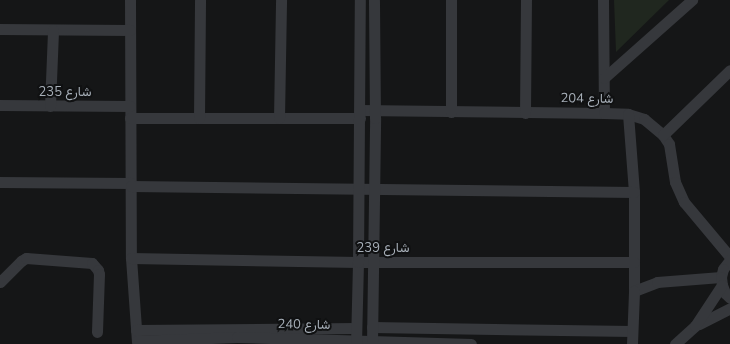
<!DOCTYPE html>
<html>
<head>
<meta charset="utf-8">
<style>
  body { margin:0 }
  #map { position:relative; width:730px; height:344px; overflow:hidden; background:#151617; font-family:"Nunito Sans",Vazirmatn,sans-serif }
  div>[style] { position:absolute }
  [style*='--x'] { left:calc(var(--x)*1px); top:calc(var(--y)*1px); width:calc(var(--w)*1px); rotate:calc(var(--a)*1deg) }
  .green>* { inset:0; background:#20271f }
  .street>* { height:11px; margin:-5.5px; padding:0 5.5px; transform-origin:5.5px; border-radius:5.5px; background:#36383c }
  span { translate:-50% -50%; white-space:nowrap; text-align:center; line-height:1.15; -webkit-text-stroke:4px #101112; paint-order:stroke }
  .street-label { font-size:13px; color:#a7afb8 }
</style>
</head>
<body>
<div id="map">
  <div class="green">
    <i style="clip-path:polygon(614px 0,669px 0,616px 52px)"></i>
  </div>
  <div class="street">
    <i style="--x:130;--y:0;--w:258;--a:89.8"></i>
    <i style="--x:131;--y:258;--w:83;--a:85.9"></i>
    <i style="--x:603;--y:0;--w:113;--a:89.5"></i>
    <i style="--x:0;--y:29;--w:130;--a:0.4"></i>
    <i style="--x:604;--y:78;--w:118;--a:-41.6"></i>
    <i style="--x:0;--y:105;--w:130;--a:0.4"></i>
    <i style="--x:50;--y:106;--w:76;--a:-87.7"></i>
    <i style="--x:360;--y:110;--w:244;--a:0.7"></i>
    <i style="--x:604;--y:113;--w:24;--a:2"></i>
    <i style="--x:628;--y:114;--w:17;--a:17"></i>
    <i style="--x:644;--y:119;--w:25;--a:40"></i>
    <i style="--x:663;--y:135;--w:11;--a:56"></i>
    <i style="--x:669;--y:144;--w:38;--a:81"></i>
    <i style="--x:675;--y:182;--w:22;--a:66"></i>
    <i style="--x:684;--y:202;--w:72;--a:50.1"></i>
    <i style="--x:451;--y:112;--w:112;--a:-90"></i>
    <i style="--x:525;--y:113;--w:113;--a:-89.5"></i>
    <i style="--x:628;--y:114;--w:78;--a:85.6"></i>
    <i style="--x:634;--y:192;--w:99;--a:90"></i>
    <i style="--x:634;--y:291;--w:25;--a:-21"></i>
    <i style="--x:657;--y:282;--w:64;--a:-4.5"></i>
    <i style="--x:130;--y:118;--w:230;--a:0"></i>
    <i style="--x:199;--y:118;--w:118;--a:-89.5"></i>
    <i style="--x:279;--y:118;--w:118;--a:-89"></i>
    <i style="--x:663;--y:135;--w:93;--a:-44.1"></i>
    <i style="--x:0;--y:182;--w:131;--a:0.4"></i>
    <i style="--x:131;--y:186;--w:503;--a:0.68"></i>
    <i style="--x:131;--y:258;--w:227;--a:1"></i>
    <i style="--x:358;--y:262;--w:276;--a:0"></i>
    <i style="--x:730;--y:260;--w:11;--a:128"></i>
    <i style="--x:723;--y:269;--w:8;--a:104"></i>
    <i style="--x:721;--y:277;--w:8;--a:83"></i>
    <i style="--x:722;--y:285;--w:9;--a:69"></i>
    <i style="--x:725;--y:293;--w:7;--a:45"></i>
    <i style="--x:0;--y:282;--w:30;--a:-45"></i>
    <i style="--x:21;--y:261;--w:6;--a:-31"></i>
    <i style="--x:26;--y:258;--w:66;--a:4.3"></i>
    <i style="--x:92;--y:263;--w:9;--a:49"></i>
    <i style="--x:98;--y:270;--w:4;--a:76"></i>
    <i style="--x:99;--y:274;--w:58;--a:92"></i>
    <i style="--x:699;--y:324;--w:35;--a:-27"></i>
    <i style="--x:372;--y:327;--w:260;--a:0.9"></i>
    <i style="--x:136;--y:330;--w:220;--a:-0.5"></i>
    <i style="--x:137;--y:341;--w:100;--a:-2.3"></i>
    <i style="--x:237;--y:337;--w:234;--a:1.7"></i>
    <i style="--x:356;--y:344;--w:82;--a:-88.6"></i>
    <i style="--x:358;--y:262;--w:262;--a:-89.6"></i>
    <i style="--x:372;--y:344;--w:226;--a:-89.2"></i>
    <i style="--x:375;--y:118;--w:118;--a:-90.5"></i>
    <i style="--x:632;--y:344;--w:53;--a:-87.8"></i>
    <i style="--x:675;--y:344;--w:27;--a:-42"></i>
    <i style="--x:695;--y:326;--w:49;--a:-56.6"></i>
  </div>
  <div class="street-label">
    <span style="left:65px;top:92px">شارع 235</span>
    <span style="left:587px;top:99px;rotate:1deg">شارع 204</span>
    <span style="left:383px;top:248px">شارع 239</span>
    <span style="left:304px;top:325px;rotate:1deg">شارع 240</span>
  </div>
</div>
</body>
</html>
